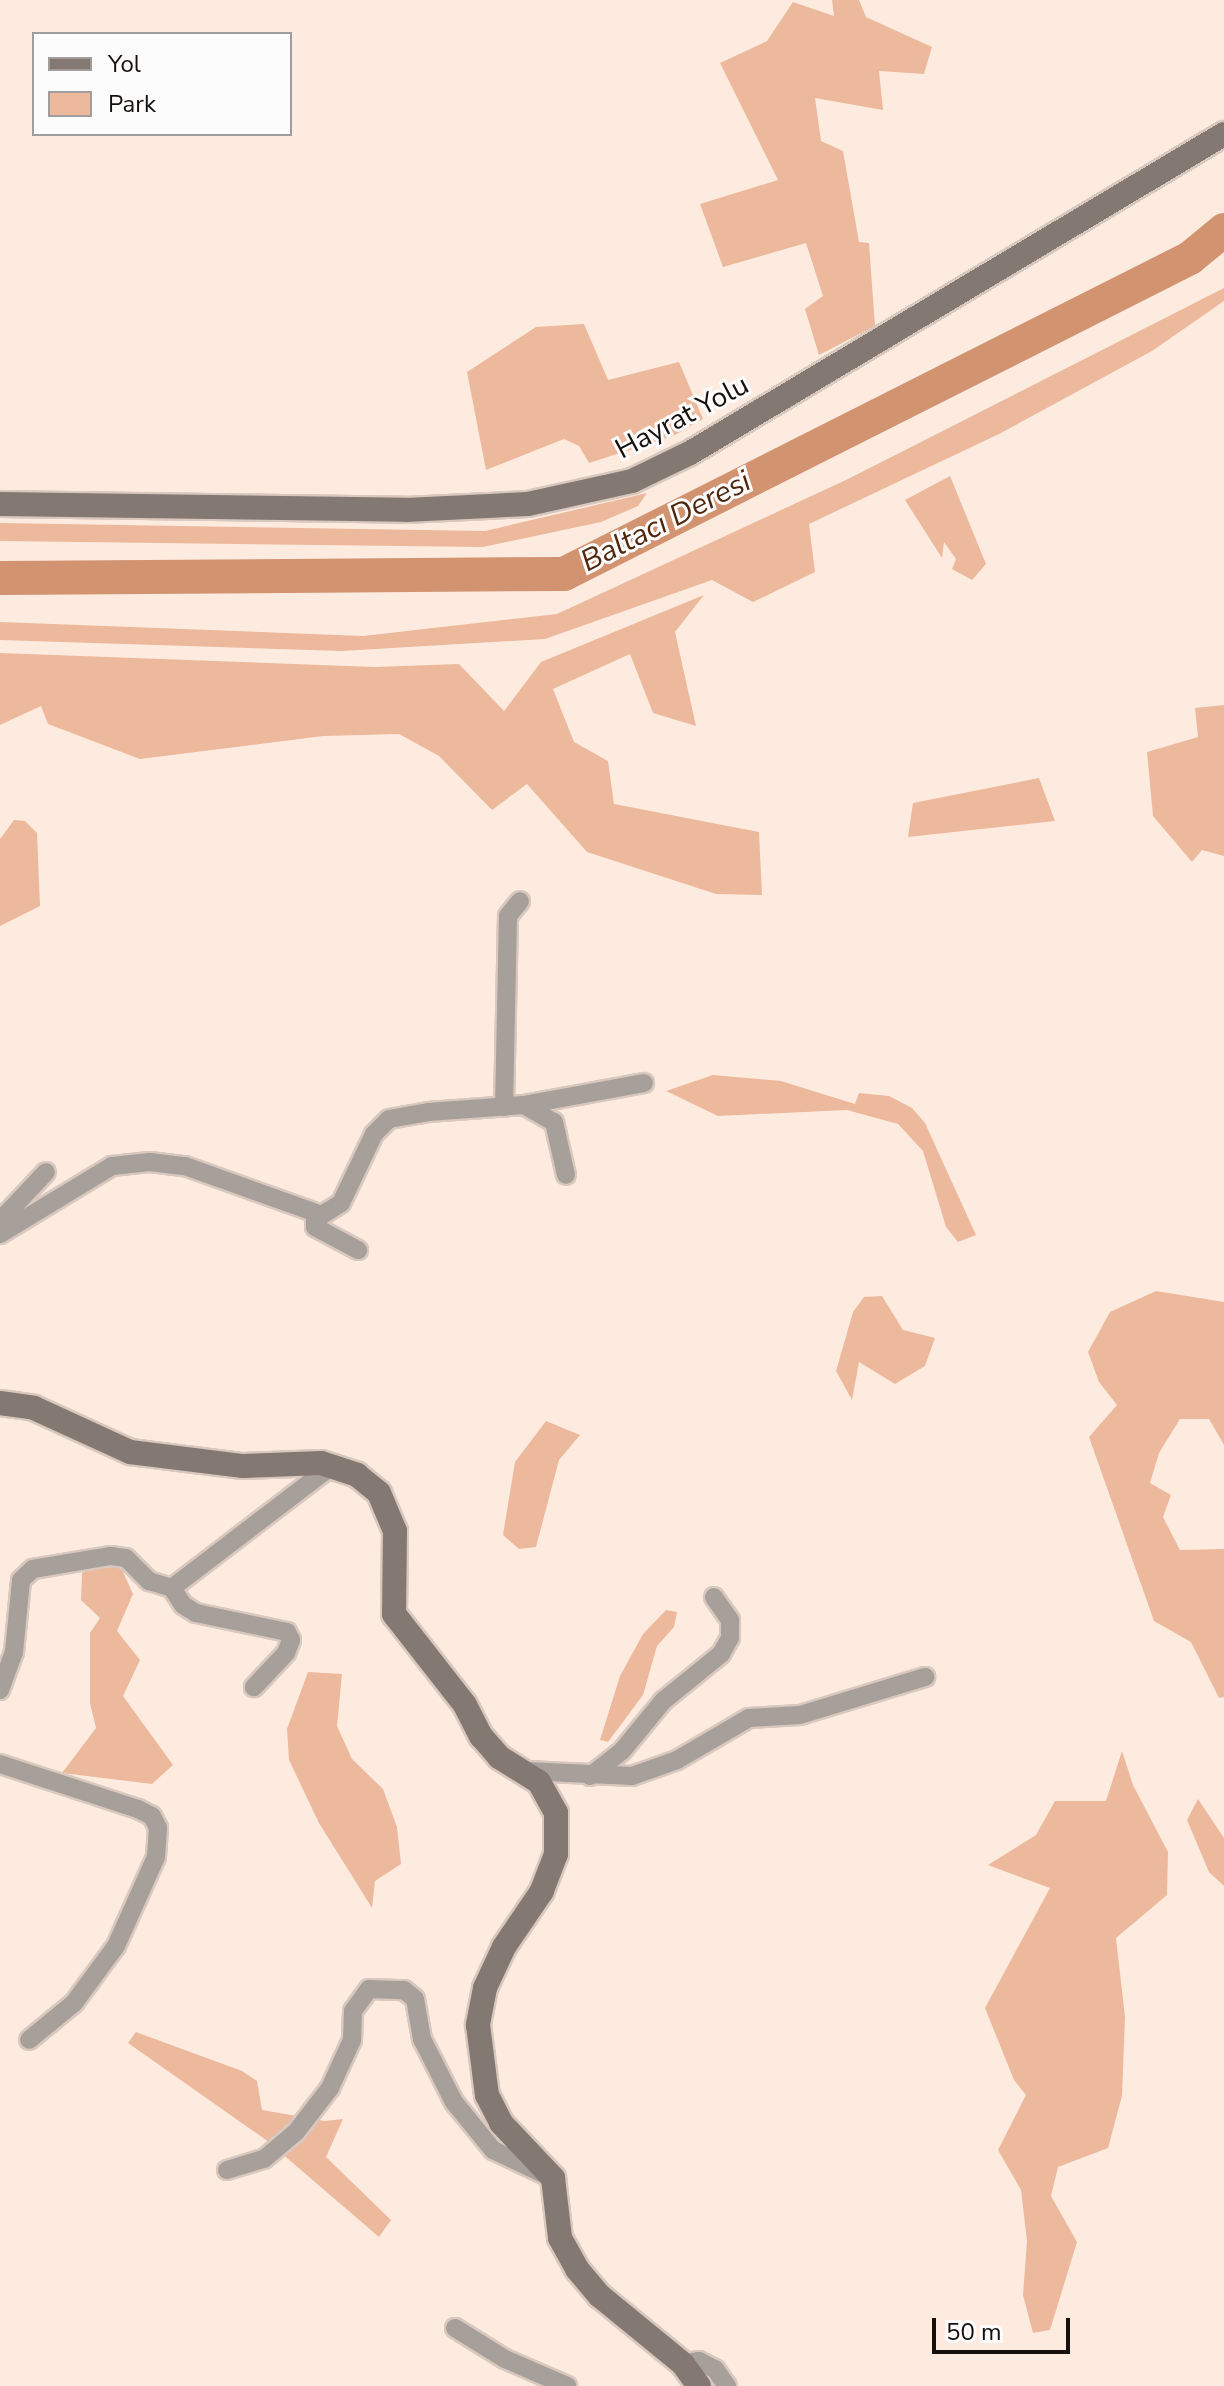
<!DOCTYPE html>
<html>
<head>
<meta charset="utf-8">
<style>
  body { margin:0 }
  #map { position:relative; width:1224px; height:2386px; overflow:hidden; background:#feebe0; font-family:"Nunito Sans",sans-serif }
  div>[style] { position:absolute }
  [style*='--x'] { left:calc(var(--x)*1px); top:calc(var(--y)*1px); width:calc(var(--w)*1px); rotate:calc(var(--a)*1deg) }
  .green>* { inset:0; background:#edb99c }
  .river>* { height:34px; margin:-17px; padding:0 17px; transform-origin:17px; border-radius:17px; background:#d19370 }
  .roads { filter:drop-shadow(2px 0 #d9c8be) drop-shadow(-2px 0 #d9c8be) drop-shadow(0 2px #d9c8be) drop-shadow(0 -2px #d9c8be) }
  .street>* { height:18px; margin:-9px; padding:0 9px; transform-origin:9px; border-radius:9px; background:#a79f9a }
  .secondary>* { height:24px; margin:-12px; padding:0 12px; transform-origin:12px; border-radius:12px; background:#847872 }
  span { translate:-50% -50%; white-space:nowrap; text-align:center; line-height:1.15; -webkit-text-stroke:6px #fcfcfc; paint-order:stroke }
  .street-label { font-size:28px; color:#16100c }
  .water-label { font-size:30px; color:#50270d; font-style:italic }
  .legend { position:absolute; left:32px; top:32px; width:260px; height:104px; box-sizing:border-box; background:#fcfcfc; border:2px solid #a09e9c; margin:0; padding:10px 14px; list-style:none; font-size:24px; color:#16100c }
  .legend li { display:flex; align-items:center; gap:16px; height:40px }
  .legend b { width:40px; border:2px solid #a09e9c }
  .scale { position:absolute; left:932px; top:2318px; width:138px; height:36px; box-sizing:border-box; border:4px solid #16100c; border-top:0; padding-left:10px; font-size:24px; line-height:28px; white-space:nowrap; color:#16100c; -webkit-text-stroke:6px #fcfcfc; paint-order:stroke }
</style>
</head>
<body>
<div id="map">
  <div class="green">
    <i style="clip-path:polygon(832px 0,859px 0,866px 17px,932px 47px,924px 74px,879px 71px,883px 110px,815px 98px,821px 141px,843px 151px,859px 242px,869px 243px,875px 326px,819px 355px,805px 309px,823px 296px,806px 243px,723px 267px,700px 204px,778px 180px,720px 63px,767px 41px,793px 2px,834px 16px)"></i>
    <i style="clip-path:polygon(1224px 288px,1224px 301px,1152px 351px,999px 434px,809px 524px,815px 572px,753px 602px,712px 580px,545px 639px,342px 651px,0 640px,0 622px,363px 636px,557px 614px,848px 479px)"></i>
    <i style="clip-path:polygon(584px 324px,608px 380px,679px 362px,703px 419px,673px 436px,589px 463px,579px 446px,564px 439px,486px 470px,467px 372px,536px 327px)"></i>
    <i style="clip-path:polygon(950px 476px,986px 564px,972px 580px,952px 569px,956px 559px,944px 542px,942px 558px,905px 500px)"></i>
    <i style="clip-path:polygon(647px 493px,638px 506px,601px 522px,483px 547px,0 541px,0 523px,485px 531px)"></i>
    <i style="clip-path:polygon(704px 595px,675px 632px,696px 726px,653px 713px,630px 654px,553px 689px,574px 742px,608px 761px,614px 804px,759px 832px,762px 895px,716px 894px,587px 852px,527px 784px,492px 810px,439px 756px,399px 734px,323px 736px,140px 759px,48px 724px,41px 706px,0 725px,0 653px,374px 667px,459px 664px,504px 711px,541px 662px)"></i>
    <i style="clip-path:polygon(1224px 705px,1224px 856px,1202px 850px,1192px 862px,1153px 816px,1147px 752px,1198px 737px,1195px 708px)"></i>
    <i style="clip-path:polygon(1039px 778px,1055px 821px,908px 837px,913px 803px)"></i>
    <i style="clip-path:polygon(14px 820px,25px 821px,37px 833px,40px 906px,0 926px,0 839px)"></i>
    <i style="clip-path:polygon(713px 1075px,781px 1081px,855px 1104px,859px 1093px,889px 1096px,912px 1108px,925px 1123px,976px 1235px,958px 1242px,946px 1227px,923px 1151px,898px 1124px,847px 1110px,718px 1116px,666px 1091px)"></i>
    <i style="clip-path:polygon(1156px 1291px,1224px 1302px,1224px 1445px,1209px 1419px,1180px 1419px,1159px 1453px,1150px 1483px,1171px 1495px,1163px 1517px,1180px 1550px,1224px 1549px,1224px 1697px,1219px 1698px,1191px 1642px,1154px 1621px,1089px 1437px,1117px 1405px,1099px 1382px,1088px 1352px,1110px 1312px)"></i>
    <i style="clip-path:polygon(882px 1296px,903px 1330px,935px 1338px,925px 1366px,895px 1384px,859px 1362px,852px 1400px,836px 1371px,853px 1312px,864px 1297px)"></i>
    <i style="clip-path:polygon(546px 1421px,580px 1435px,559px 1460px,536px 1547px,519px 1549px,503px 1535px,515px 1462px)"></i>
    <i style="clip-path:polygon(103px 1563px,119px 1563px,133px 1594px,117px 1631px,140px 1660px,123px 1696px,173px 1765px,152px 1784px,62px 1773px,96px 1728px,90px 1703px,90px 1633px,100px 1618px,81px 1600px,82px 1573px)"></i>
    <i style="clip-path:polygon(666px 1610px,677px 1612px,674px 1627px,657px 1646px,643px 1695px,608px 1742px,600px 1740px,620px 1676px,643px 1634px)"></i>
    <i style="clip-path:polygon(308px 1672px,342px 1674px,337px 1726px,352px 1759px,383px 1789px,397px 1827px,401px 1864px,375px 1881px,372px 1908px,319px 1823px,289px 1760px,287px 1729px)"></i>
    <i style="clip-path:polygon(1122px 1751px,1133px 1785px,1168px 1852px,1167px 1895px,1116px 1938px,1125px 2017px,1122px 2096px,1108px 2148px,1058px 2167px,1051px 2196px,1077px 2242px,1050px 2330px,1033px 2333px,1023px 2295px,1027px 2241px,1021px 2190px,998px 2150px,1026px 2095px,1014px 2080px,985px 2008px,1050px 1888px,988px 1865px,1036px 1835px,1055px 1801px,1106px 1801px)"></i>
    <i style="clip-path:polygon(1198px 1799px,1224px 1838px,1224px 1886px,1209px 1872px,1187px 1820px)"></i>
    <i style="clip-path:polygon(136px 2032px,242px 2071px,257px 2081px,262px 2110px,325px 2121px,343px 2119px,326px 2157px,391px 2220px,379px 2237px,266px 2140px,128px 2043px)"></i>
  </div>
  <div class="river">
    <i style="--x:0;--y:578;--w:564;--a:-0.41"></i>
    <i style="--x:564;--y:574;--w:701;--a:-26.78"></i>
    <i style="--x:1190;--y:258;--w:44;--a:-39.5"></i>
  </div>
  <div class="roads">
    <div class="street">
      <i style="--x:524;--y:1105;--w:122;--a:-10.4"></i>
      <i style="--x:504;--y:1107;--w:191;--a:-88.8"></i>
      <i style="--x:508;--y:916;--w:19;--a:-51"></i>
      <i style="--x:315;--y:1214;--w:13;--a:90"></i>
      <i style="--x:315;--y:1227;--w:49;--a:28.1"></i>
      <i style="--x:0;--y:1221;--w:67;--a:-46.8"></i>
      <i style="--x:0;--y:1234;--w:131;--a:-31.3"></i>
      <i style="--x:112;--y:1166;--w:38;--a:-6"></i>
      <i style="--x:150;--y:1162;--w:35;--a:7"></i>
      <i style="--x:185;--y:1166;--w:145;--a:19.7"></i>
      <i style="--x:322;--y:1215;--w:22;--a:-32"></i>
      <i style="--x:341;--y:1203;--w:76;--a:-64.4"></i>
      <i style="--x:374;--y:1134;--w:21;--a:-45"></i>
      <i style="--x:389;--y:1119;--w:40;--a:-10"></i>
      <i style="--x:428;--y:1112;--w:96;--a:-4.2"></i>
      <i style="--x:524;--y:1105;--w:34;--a:30"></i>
      <i style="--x:554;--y:1122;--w:54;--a:77.2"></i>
      <i style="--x:172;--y:1588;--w:20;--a:57"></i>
      <i style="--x:183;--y:1605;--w:15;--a:32"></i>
      <i style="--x:196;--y:1613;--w:93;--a:11.8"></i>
      <i style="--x:287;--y:1632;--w:9;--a:63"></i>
      <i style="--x:291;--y:1640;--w:14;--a:111"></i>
      <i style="--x:286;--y:1653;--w:47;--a:133.3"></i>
      <i style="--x:0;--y:1690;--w:40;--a:-69.8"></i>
      <i style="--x:14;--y:1652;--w:72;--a:-84.4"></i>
      <i style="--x:21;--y:1580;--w:16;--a:-43"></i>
      <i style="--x:33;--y:1569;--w:79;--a:-9.5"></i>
      <i style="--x:111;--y:1556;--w:15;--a:8"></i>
      <i style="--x:126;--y:1558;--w:33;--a:45"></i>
      <i style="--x:149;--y:1581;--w:24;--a:17"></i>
      <i style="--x:172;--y:1588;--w:198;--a:-37.4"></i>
      <i style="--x:0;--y:1764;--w:145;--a:18.1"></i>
      <i style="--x:138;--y:1809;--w:16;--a:27"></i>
      <i style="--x:152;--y:1816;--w:13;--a:63"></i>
      <i style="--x:158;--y:1828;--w:29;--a:94"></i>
      <i style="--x:156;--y:1857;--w:98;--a:114.2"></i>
      <i style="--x:116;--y:1946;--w:71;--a:126.4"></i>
      <i style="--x:74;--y:2003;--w:58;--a:140.6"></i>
      <i style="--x:527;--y:1771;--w:105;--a:2.7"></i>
      <i style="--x:632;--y:1776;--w:48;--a:-19.6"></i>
      <i style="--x:677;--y:1760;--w:83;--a:-30.3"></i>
      <i style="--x:749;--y:1718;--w:51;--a:-3.4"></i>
      <i style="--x:800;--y:1715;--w:131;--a:-16.9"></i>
      <i style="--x:590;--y:1776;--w:41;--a:-38"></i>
      <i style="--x:622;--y:1751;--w:65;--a:-50.6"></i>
      <i style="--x:663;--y:1701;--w:75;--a:-39"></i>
      <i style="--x:721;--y:1654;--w:18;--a:-61"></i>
      <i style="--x:730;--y:1638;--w:18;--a:-90"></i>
      <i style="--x:730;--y:1620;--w:28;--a:-125"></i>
      <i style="--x:227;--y:2170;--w:39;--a:-17"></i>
      <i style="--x:264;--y:2159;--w:42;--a:-40.2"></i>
      <i style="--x:296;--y:2132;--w:56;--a:-52.3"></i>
      <i style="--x:330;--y:2088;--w:53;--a:-65.4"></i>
      <i style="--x:352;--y:2040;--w:29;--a:-88"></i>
      <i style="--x:353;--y:2011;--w:27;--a:-54"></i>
      <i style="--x:369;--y:1989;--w:35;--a:2"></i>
      <i style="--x:404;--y:1990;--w:14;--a:39"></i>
      <i style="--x:415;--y:1999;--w:41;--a:80.1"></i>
      <i style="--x:422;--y:2039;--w:71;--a:63.1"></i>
      <i style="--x:454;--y:2102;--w:62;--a:50.9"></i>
      <i style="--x:493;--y:2150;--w:63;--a:25.3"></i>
      <i style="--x:455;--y:2328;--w:59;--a:31.8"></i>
      <i style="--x:505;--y:2359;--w:68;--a:23.5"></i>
      <i style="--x:683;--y:2364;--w:16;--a:-11"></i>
      <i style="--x:699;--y:2361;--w:18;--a:27"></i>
      <i style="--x:715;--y:2369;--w:21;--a:55"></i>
    </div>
    <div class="secondary">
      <i style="--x:0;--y:504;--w:406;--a:0.8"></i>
      <i style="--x:406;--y:510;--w:122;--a:-2.8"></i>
      <i style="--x:528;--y:504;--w:107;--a:-12.5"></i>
      <i style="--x:632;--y:481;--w:64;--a:-25.8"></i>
      <i style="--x:690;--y:453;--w:622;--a:-30.85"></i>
      <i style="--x:0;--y:1403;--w:34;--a:8"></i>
      <i style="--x:34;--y:1408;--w:106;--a:24.6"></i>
      <i style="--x:130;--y:1452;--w:114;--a:7.1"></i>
      <i style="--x:243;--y:1466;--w:78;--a:-2.2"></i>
      <i style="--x:321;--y:1463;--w:38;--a:18"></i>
      <i style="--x:357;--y:1475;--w:28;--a:39"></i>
      <i style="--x:379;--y:1493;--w:41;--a:67.2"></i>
      <i style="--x:395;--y:1531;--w:83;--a:90.7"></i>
      <i style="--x:394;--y:1614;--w:115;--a:52"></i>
      <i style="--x:465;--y:1705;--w:35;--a:63"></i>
      <i style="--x:481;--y:1736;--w:28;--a:49"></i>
      <i style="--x:499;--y:1757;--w:47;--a:32"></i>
      <i style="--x:539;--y:1782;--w:35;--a:61"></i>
      <i style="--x:556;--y:1813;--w:41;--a:90"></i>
      <i style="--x:556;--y:1854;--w:40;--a:111"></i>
      <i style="--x:542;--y:1891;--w:68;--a:124.2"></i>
      <i style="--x:504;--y:1947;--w:45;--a:114.9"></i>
      <i style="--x:485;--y:1988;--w:38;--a:101"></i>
      <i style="--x:478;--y:2025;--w:71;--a:82.7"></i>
      <i style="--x:487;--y:2095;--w:31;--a:63"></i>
      <i style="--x:501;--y:2123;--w:76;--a:46.6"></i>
      <i style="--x:553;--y:2178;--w:60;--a:83.3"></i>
      <i style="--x:560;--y:2238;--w:35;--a:61"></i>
      <i style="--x:577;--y:2269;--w:35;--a:50"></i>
      <i style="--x:600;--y:2296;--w:107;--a:39.3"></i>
      <i style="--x:683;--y:2364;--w:27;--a:54"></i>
    </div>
  </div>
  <div class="street-label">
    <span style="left:682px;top:417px;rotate:-28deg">Hayrat Yolu</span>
  </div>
  <div class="water-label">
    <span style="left:666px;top:522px;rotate:-27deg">Baltacı Deresi</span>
  </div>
  <ul class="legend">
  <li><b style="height:10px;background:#847872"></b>Yol</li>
  <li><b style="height:22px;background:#edb99c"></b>Park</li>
  </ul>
  <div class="scale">50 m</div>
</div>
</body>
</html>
